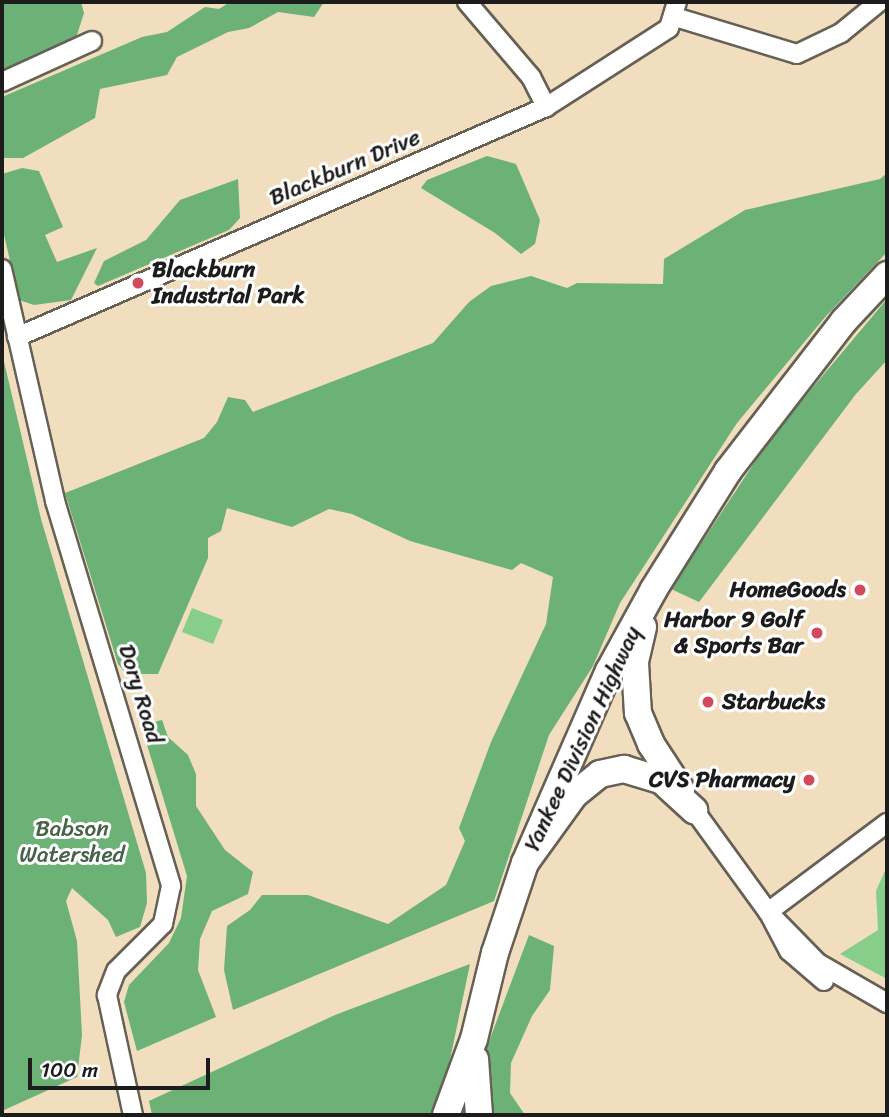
<!DOCTYPE html>
<html>
<head>
<meta charset="utf-8">
<style>
  body { margin:0 }
  #map { position:relative; width:889px; height:1117px; overflow:hidden; background:#f0debf; font-family:Sriracha,sans-serif }
  div>[style] { position:absolute }
  [style*='--x'] { left:calc(var(--x)*1px); top:calc(var(--y)*1px); width:calc(var(--w)*1px); rotate:calc(var(--a)*1deg) }
  .green>* { inset:0; background:#86ce8a }
  .forest>* { inset:0; background:#6cb176 }
  .roads { filter:drop-shadow(2px 0 #666055) drop-shadow(-2px 0 #666055) drop-shadow(0 2px #666055) drop-shadow(0 -2px #666055) }
  .minor>* { height:18px; margin:-9px; padding:0 9px; transform-origin:9px; border-radius:9px; background:#fff }
  .highway>* { height:26px; margin:-13px; padding:0 13px; transform-origin:13px; border-radius:13px; background:#fff }
  .dots>* { width:19px; height:19px; translate:-50% -50%; box-sizing:border-box; border:4px solid #fff; border-radius:50% }
  span { translate:-50% -50%; white-space:nowrap; text-align:center; line-height:1.15; -webkit-text-stroke:6px #fff; paint-order:stroke }
  .street-label { font-size:23px; color:#1c1c1c }
  .poi-label { font-size:23px; color:#1c1c1c; font-weight:700 }
  .left { translate:0 -50%; text-align:left }
  .right { translate:-100% -50%; text-align:right }
  .park-label { font-size:23px; color:#466348 }
  .frame { position:absolute; inset:0; border:4px solid #1c1c1c; pointer-events:none }
  .scale { position:absolute; left:28px; top:1058px; width:182px; height:32px; box-sizing:border-box; border:4px solid #1c1c1c; border-top:0; padding-left:9px; font-size:21px; line-height:24px; white-space:nowrap; color:#1c1c1c; -webkit-text-stroke:5px #fff; paint-order:stroke }
</style>
</head>
<body>
<div id="map">
  <div class="green">
    <i style="clip-path:polygon(192px 608px,223px 620px,213px 644px,182px 632px)"></i>
    <i style="clip-path:polygon(887px 866px,887px 979px,840px 954px,878px 930px,876px 891px)"></i>
  </div>
  <div class="forest">
    <i style="clip-path:polygon(2px 2px,81px 2px,84px 13px,76px 38px,64px 48px,2px 71px)"></i>
    <i style="clip-path:polygon(230px 2px,324px 2px,314px 17px,278px 12px,249px 28px,228px 32px,177px 57px,167px 75px,100px 89px,95px 118px,23px 158px,2px 158px,2px 97px,142px 37px,167px 32px,205px 7px,219px 9px)"></i>
    <i style="clip-path:polygon(487px 156px,516px 164px,540px 220px,535px 244px,521px 254px,495px 233px,421px 188px,427px 180px)"></i>
    <i style="clip-path:polygon(22px 168px,39px 171px,63px 227px,45px 235px,57px 262px,97px 248px,71px 300px,34px 305px,19px 300px,2px 226px,2px 174px)"></i>
    <i style="clip-path:polygon(887px 173px,887px 252px,826px 316px,737px 423px,620px 603px,593px 666px,549px 735px,494px 901px,233px 1010px,224px 970px,227px 926px,250px 910px,262px 895px,308px 895px,388px 924px,446px 885px,465px 841px,459px 828px,491px 742px,546px 624px,553px 577px,521px 563px,512px 570px,410px 541px,352px 514px,329px 509px,292px 527px,227px 508px,221px 531px,208px 538px,208px 558px,158px 674px,126px 674px,118px 664px,65px 493px,204px 438px,217px 422px,228px 397px,245px 400px,253px 412px,433px 343px,469px 302px,491px 286px,531px 276px,567px 288px,577px 283px,663px 284px,664px 259px,745px 210px,880px 179px)"></i>
    <i style="clip-path:polygon(238px 179px,240px 218px,229px 230px,98px 286px,94px 283px,104px 261px,146px 240px,180px 200px)"></i>
    <i style="clip-path:polygon(887px 299px,887px 360px,856px 394px,699px 602px,671px 589px,772px 436px)"></i>
    <i style="clip-path:polygon(2px 353px,41px 519px,146px 873px,147px 903px,140px 927px,116px 937px,108px 920px,72px 888px,66px 901px,77px 941px,82px 1035px,77px 1077px,2px 1111px)"></i>
    <i style="clip-path:polygon(162px 720px,168px 737px,188px 755px,196px 774px,196px 806px,225px 850px,253px 872px,248px 894px,212px 911px,200px 939px,198px 970px,216px 1017px,137px 1051px,124px 1002px,129px 985px,169px 943px,181px 918px,187px 876px,141px 725px)"></i>
    <i style="clip-path:polygon(529px 935px,554px 946px,550px 990px,532px 1016px,511px 1063px,510px 1093px,525px 1115px,490px 1115px,485px 1052px)"></i>
    <i style="clip-path:polygon(470px 964px,443px 1093px,433px 1115px,152px 1115px,149px 1101px,335px 1015px)"></i>
  </div>
  <div class="roads">
    <div class="minor">
      <i style="--x:467;--y:2;--w:99;--a:49.5"></i>
      <i style="--x:531;--y:77;--w:34;--a:63"></i>
      <i style="--x:675;--y:17;--w:127;--a:16.9"></i>
      <i style="--x:797;--y:54;--w:49;--a:-25.5"></i>
      <i style="--x:841;--y:33;--w:49;--a:-39.2"></i>
      <i style="--x:2;--y:82;--w:99;--a:-24.5"></i>
      <i style="--x:2;--y:269;--w:238;--a:77.1"></i>
      <i style="--x:55;--y:501;--w:402;--a:73.2"></i>
      <i style="--x:171;--y:886;--w:39;--a:102"></i>
      <i style="--x:163;--y:924;--w:66;--a:135"></i>
      <i style="--x:116;--y:971;--w:26;--a:111"></i>
      <i style="--x:107;--y:995;--w:123;--a:77.8"></i>
      <i style="--x:17;--y:337;--w:577;--a:-23.5"></i>
      <i style="--x:546;--y:107;--w:146;--a:-32.7"></i>
      <i style="--x:669;--y:28;--w:27;--a:-73"></i>
      <i style="--x:694;--y:810;--w:126;--a:54"></i>
      <i style="--x:768;--y:912;--w:71;--a:45.6"></i>
      <i style="--x:818;--y:963;--w:80;--a:30.1"></i>
      <i style="--x:768;--y:912;--w:149;--a:-36.8"></i>
      <i style="--x:770;--y:915;--w:41;--a:62.2"></i>
      <i style="--x:789;--y:951;--w:46;--a:40.6"></i>
    </div>
    <div class="highway">
      <i style="--x:643;--y:627;--w:37;--a:103"></i>
      <i style="--x:635;--y:663;--w:50;--a:86.6"></i>
      <i style="--x:638;--y:713;--w:34;--a:67"></i>
      <i style="--x:651;--y:744;--w:55;--a:56.9"></i>
      <i style="--x:525;--y:863;--w:210;--a:-66.4"></i>
      <i style="--x:609;--y:671;--w:94;--a:-61.2"></i>
      <i style="--x:654;--y:589;--w:139;--a:-57.9"></i>
      <i style="--x:728;--y:471;--w:190;--a:-52.3"></i>
      <i style="--x:844;--y:321;--w:63;--a:-46.9"></i>
      <i style="--x:475;--y:1059;--w:56;--a:85.9"></i>
      <i style="--x:446;--y:1115;--w:81;--a:-69.8"></i>
      <i style="--x:474;--y:1039;--w:89;--a:-76.3"></i>
      <i style="--x:495;--y:953;--w:95;--a:-71.6"></i>
      <i style="--x:525;--y:863;--w:84;--a:-54.2"></i>
      <i style="--x:574;--y:795;--w:33;--a:-39"></i>
      <i style="--x:600;--y:774;--w:25;--a:-12"></i>
      <i style="--x:624;--y:769;--w:39;--a:17"></i>
      <i style="--x:661;--y:780;--w:45;--a:42.3"></i>
    </div>
  </div>
  <div class="dots">
    <i style="left:138px;top:283px;background:#d1495b"></i>
    <i style="left:860px;top:590px;background:#d1495b"></i>
    <i style="left:817px;top:633px;background:#d1495b"></i>
    <i style="left:708px;top:702px;background:#d1495b"></i>
    <i style="left:809px;top:780px;background:#d1495b"></i>
  </div>
  <div class="street-label">
    <span style="left:345px;top:168px;rotate:-23deg">Blackburn Drive</span>
    <span style="left:140px;top:694px;rotate:73deg">Dory Road</span>
    <span style="left:583px;top:739px;rotate:-65deg">Yankee Division Highway</span>
  </div>
  <div class="poi-label">
    <span class="left" style="left:152px;top:283px">Blackburn<br>Industrial Park</span>
    <span class="right" style="left:846px;top:590px">HomeGoods</span>
    <span class="right" style="left:803px;top:633px">Harbor 9 Golf<br>&amp; Sports Bar</span>
    <span class="left" style="left:722px;top:702px">Starbucks</span>
    <span class="right" style="left:795px;top:780px">CVS Pharmacy</span>
  </div>
  <div class="park-label">
    <span style="left:72px;top:842px">Babson<br>Watershed</span>
  </div>
  <div class="frame"></div>
  <div class="scale">100 m</div>
</div>
</body>
</html>
